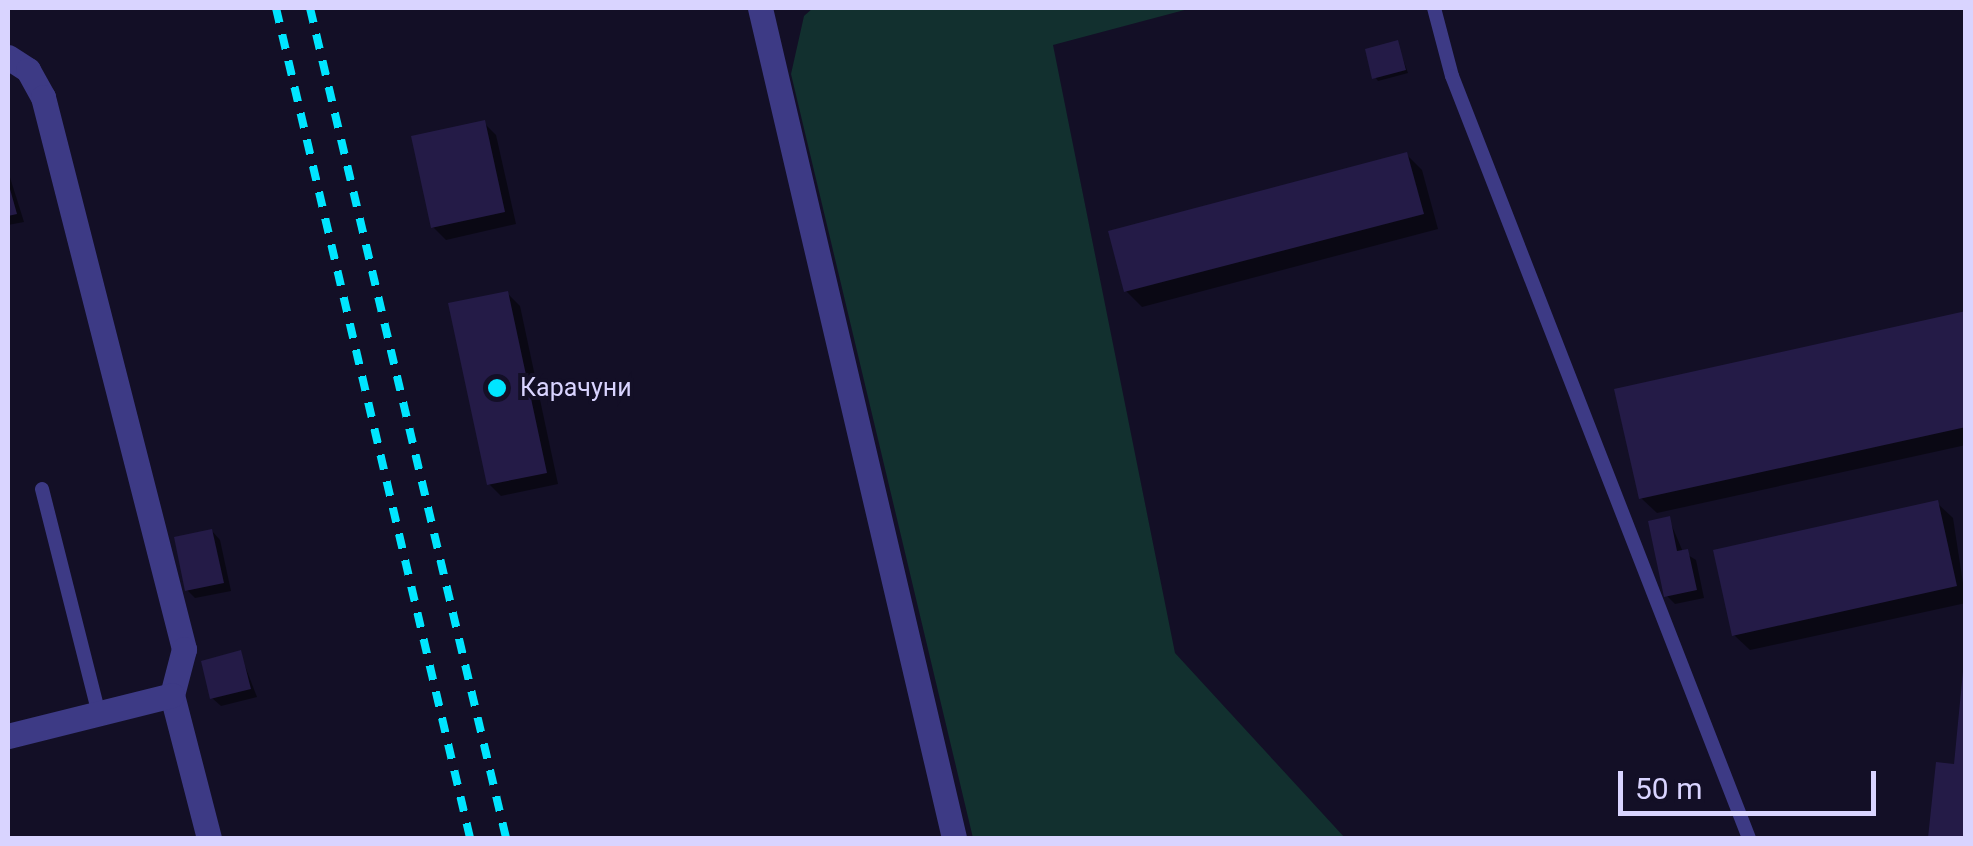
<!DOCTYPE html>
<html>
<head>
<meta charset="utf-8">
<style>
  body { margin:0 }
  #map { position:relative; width:1973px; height:846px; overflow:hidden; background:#130f26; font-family:Roboto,sans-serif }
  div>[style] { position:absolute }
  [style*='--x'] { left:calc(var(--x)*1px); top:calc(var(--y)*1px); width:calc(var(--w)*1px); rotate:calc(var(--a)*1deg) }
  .green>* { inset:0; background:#12302f }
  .shadow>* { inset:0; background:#0007 }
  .building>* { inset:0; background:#241b47 }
  .lane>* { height:14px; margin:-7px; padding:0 7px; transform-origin:7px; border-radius:7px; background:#3d3a85 }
  .street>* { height:25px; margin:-12.5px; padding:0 12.5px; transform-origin:12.5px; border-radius:12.5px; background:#3d3a85 }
  .rail>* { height:8px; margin-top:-4px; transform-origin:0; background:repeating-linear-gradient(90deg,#00e5ff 0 15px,transparent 0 27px) }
  .dots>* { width:28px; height:28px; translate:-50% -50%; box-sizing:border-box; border:5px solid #130f26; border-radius:50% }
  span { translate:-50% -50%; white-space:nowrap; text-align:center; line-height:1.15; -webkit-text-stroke:8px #130f26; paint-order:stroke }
  .poi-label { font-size:25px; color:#d9d4ff }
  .left { translate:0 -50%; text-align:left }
  .frame { position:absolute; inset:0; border:10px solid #d9d4ff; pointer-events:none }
  .scale { position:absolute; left:1618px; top:771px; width:258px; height:45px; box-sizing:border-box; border:5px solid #d9d4ff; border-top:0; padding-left:12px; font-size:30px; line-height:35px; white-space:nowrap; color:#d9d4ff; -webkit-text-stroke:8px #130f26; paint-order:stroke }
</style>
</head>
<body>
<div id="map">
  <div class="green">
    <i style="clip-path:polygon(813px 8px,1192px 8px,1053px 45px,1175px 653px,1345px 838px,973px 838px,791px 74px,804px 16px)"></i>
  </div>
  <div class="shadow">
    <i style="clip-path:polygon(1397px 43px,1408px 73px,1378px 81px,1375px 77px)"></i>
    <i style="clip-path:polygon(484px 123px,496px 135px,516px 224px,446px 240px,433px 227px)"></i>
    <i style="clip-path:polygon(1407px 155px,1422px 170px,1438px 229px,1142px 307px,1126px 291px)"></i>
    <i style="clip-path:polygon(8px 171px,24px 222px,8px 225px)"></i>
    <i style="clip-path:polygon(507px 293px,520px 306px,558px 484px,501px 496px,489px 484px)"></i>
    <i style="clip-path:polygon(1966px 314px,1966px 445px,1657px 513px,1641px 498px)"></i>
    <i style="clip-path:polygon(1937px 503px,1953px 518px,1966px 603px,1750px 650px,1734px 635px)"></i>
    <i style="clip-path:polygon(1669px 519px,1683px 552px,1696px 560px,1704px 598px,1675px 604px,1667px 596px)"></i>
    <i style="clip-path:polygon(212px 531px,220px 540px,231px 591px,195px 598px,187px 590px)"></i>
    <i style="clip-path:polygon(240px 653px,257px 697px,221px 706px,212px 698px)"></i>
    <i style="clip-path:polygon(1966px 670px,1966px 838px,1931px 838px,1938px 765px,1956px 767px)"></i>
  </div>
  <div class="building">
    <i style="clip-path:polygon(1398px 40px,1406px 70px,1372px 79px,1365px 49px)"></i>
    <i style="clip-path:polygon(485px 120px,505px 212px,431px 228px,411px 136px)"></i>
    <i style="clip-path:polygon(1407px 152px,1424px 214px,1124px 292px,1108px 231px)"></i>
    <i style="clip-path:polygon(8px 182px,17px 214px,8px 216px)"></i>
    <i style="clip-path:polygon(508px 291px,547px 473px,487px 485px,448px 303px)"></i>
    <i style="clip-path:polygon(1966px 311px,1966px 427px,1639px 499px,1614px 389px)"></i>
    <i style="clip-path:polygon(1938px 500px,1957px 586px,1732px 636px,1713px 550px)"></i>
    <i style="clip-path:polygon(1670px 516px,1677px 551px,1688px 549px,1697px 590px,1664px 597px,1648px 521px)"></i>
    <i style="clip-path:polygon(212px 529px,224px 583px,185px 591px,174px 537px)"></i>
    <i style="clip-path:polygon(241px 650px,251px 689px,210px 699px,201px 661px)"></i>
    <i style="clip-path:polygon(1963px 671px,1965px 838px,1928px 838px,1936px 762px,1954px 764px)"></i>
  </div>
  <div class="lane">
    <i style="--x:1434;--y:8;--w:70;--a:75.2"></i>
    <i style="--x:1452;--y:76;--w:818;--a:68.71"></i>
    <i style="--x:42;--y:489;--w:233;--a:75.8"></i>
  </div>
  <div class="street">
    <i style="--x:760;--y:8;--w:852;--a:76.84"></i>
    <i style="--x:8;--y:57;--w:24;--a:33"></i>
    <i style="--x:28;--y:70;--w:31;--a:61"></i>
    <i style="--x:43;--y:97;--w:570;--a:75.67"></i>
    <i style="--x:184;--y:649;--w:48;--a:104.6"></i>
    <i style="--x:172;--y:695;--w:148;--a:75.5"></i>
    <i style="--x:8;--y:736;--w:169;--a:-14"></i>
  </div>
  <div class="rail">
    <i style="--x:276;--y:8;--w:852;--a:76.84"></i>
    <i style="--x:310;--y:8;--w:853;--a:76.71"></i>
  </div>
  <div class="dots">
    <i style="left:497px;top:388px;background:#00e5ff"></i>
  </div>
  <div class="poi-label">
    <span class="left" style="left:520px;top:388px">Карачуни</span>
  </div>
  <div class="frame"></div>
  <div class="scale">50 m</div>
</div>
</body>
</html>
